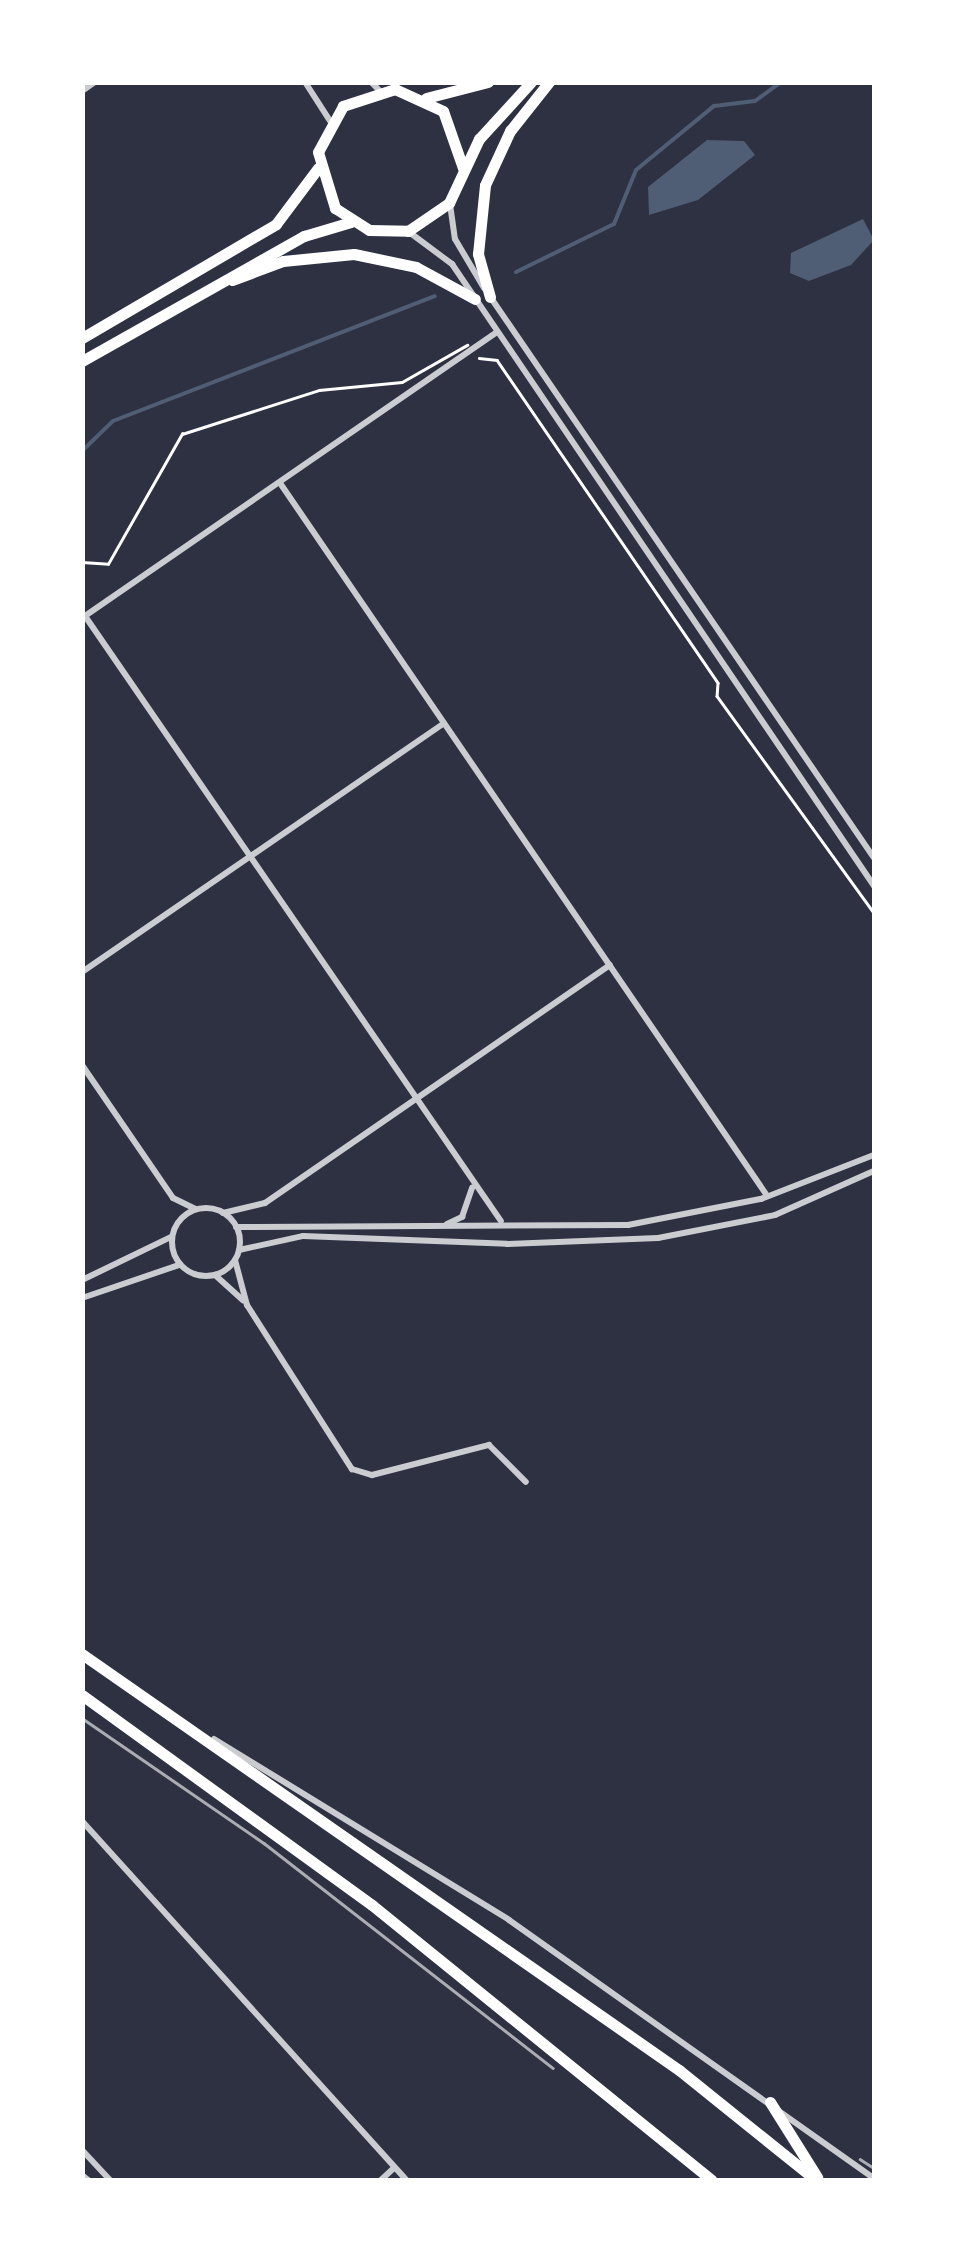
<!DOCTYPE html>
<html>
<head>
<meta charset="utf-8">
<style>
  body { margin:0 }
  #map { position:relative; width:957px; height:2263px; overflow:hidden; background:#2d3142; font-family:"Titillium Web",sans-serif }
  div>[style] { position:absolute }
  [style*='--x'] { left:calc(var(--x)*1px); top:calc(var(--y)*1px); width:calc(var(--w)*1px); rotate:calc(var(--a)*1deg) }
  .water>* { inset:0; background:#4f5d75 }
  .stream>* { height:4px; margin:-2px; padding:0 2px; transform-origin:2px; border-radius:2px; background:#4f5d75 }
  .path>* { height:2.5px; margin:-1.25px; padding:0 1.25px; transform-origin:1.25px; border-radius:1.25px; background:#fff }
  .minor>* { height:6px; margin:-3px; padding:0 3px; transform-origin:3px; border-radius:3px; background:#caccd0 }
  .minor>.ring { margin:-3px; padding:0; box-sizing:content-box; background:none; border:6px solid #caccd0; border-radius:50% }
  .trunk>* { height:11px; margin:-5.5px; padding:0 5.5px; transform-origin:5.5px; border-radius:5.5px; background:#fff }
  .tram>* { height:2.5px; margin:-1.25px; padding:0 1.25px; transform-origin:1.25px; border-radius:1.25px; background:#abadb3 }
  span { translate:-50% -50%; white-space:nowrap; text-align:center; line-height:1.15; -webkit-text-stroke:8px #fff; paint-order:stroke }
  .frame { position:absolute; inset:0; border:85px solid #fff; pointer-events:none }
</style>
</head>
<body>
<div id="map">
  <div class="water">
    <i style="clip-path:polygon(707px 140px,744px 141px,755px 155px,698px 200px,649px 215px,648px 187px)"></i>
    <i style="clip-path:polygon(863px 219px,874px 240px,851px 265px,809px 281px,790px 273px,791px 253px)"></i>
  </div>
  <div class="stream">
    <i style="--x:516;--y:272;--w:109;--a:-26.1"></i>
    <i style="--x:614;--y:224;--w:58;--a:-67.8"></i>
    <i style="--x:636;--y:170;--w:101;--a:-39.4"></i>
    <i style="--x:714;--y:106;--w:41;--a:-7"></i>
    <i style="--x:755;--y:101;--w:32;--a:-36"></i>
    <i style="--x:82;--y:451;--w:43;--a:-44.1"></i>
    <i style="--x:113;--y:421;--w:345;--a:-21.2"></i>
  </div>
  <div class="path">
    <i style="--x:479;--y:358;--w:18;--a:6"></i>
    <i style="--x:497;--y:360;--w:391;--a:55.6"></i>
    <i style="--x:718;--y:683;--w:13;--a:94"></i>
    <i style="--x:717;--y:696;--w:268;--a:54.1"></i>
    <i style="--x:82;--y:562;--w:26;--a:4"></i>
    <i style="--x:108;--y:564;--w:150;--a:-60.4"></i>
    <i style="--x:182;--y:434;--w:144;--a:-17.8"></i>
    <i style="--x:319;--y:390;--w:83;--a:-5.5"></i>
    <i style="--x:402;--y:382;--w:75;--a:-29.6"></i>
  </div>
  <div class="minor">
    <i style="--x:305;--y:82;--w:46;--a:57.3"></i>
    <i style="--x:371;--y:82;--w:11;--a:45"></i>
    <i style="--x:82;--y:91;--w:16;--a:-35"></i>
    <i style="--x:450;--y:204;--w:35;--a:82"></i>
    <i style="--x:455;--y:239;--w:57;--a:59.4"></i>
    <i style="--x:409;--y:232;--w:54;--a:36.7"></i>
    <i style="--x:452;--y:264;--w:752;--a:55.84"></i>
    <i style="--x:491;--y:298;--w:678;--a:55.63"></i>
    <i style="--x:280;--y:483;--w:861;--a:55.65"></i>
    <i style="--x:85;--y:616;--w:734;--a:55.49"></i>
    <i style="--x:82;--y:618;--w:504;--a:-34.57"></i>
    <i style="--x:82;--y:972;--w:439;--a:-34.5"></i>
    <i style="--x:82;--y:1065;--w:161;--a:55.6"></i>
    <i style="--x:173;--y:1198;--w:25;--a:26"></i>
    <i class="ring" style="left:172px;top:1208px;width:62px;height:62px"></i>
    <i style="--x:223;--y:1213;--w:43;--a:-13.4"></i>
    <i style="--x:265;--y:1203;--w:419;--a:-34.6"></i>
    <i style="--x:447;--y:1224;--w:17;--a:-25"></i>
    <i style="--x:462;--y:1217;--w:31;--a:-71"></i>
    <i style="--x:236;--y:1227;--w:392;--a:-0.3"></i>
    <i style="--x:628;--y:1225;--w:136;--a:-11.1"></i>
    <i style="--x:761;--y:1199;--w:121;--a:-21.3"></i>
    <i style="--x:239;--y:1250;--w:66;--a:-12.3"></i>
    <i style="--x:303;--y:1236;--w:204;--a:2.2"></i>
    <i style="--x:507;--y:1244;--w:151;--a:-2.3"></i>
    <i style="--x:658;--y:1238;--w:119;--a:-11.1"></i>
    <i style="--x:775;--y:1215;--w:108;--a:-24"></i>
    <i style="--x:235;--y:1260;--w:47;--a:75.1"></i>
    <i style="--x:247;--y:1305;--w:195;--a:57.4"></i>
    <i style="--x:352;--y:1469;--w:21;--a:17"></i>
    <i style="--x:372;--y:1475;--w:121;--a:-14.4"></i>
    <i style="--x:489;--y:1445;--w:52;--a:45"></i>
    <i style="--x:215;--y:1275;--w:38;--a:42"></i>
    <i style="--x:82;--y:1280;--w:99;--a:-25.8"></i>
    <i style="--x:82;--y:1298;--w:102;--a:-18.8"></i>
    <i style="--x:214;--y:1739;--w:346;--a:31.5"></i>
    <i style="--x:509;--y:1920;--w:447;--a:35.3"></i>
    <i style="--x:82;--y:1821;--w:484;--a:47.9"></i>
    <i style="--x:82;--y:2150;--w:41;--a:47"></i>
    <i style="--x:82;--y:2175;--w:8;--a:40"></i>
    <i style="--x:381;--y:2180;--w:18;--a:-43"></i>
  </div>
  <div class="trunk">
    <i style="--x:426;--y:98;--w:64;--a:-14.5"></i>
    <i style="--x:463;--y:168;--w:60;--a:-109.3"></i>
    <i style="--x:443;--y:111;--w:53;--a:-155.4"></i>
    <i style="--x:395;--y:89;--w:55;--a:161.9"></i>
    <i style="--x:343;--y:106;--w:52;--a:118.5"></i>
    <i style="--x:318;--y:152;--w:59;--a:73.1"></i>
    <i style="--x:335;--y:208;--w:40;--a:32.9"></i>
    <i style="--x:369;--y:230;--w:39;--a:1"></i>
    <i style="--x:408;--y:231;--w:50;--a:-34.3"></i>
    <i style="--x:449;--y:203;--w:71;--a:-64.9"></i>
    <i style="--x:479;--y:139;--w:77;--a:-47.6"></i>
    <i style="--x:232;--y:280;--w:54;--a:-20.4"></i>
    <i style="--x:283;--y:261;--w:71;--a:-5.6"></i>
    <i style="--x:354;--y:254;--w:63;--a:11.8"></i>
    <i style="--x:416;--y:267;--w:67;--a:28.5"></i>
    <i style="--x:490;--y:297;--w:45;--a:-105.6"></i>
    <i style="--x:478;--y:254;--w:69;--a:-84.2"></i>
    <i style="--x:485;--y:185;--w:60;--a:-65.2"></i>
    <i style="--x:510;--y:131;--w:63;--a:-51.5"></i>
    <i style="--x:82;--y:338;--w:225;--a:-30.4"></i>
    <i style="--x:276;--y:224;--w:70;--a:-53.1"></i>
    <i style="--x:82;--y:361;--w:255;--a:-29.4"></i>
    <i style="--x:304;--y:236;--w:49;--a:-16.6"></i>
    <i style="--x:82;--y:1654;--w:728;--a:34.87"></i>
    <i style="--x:679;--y:2070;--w:176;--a:38.8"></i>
    <i style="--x:82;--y:1695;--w:358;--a:35.9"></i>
    <i style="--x:372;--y:1905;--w:437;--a:39"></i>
    <i style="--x:770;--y:2102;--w:89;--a:57.9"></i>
  </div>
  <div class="tram">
    <i style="--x:82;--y:1718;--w:221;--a:34.5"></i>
    <i style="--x:264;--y:1843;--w:366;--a:37.9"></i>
    <i style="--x:860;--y:2159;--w:17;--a:33"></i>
  </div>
  <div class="frame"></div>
</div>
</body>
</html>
